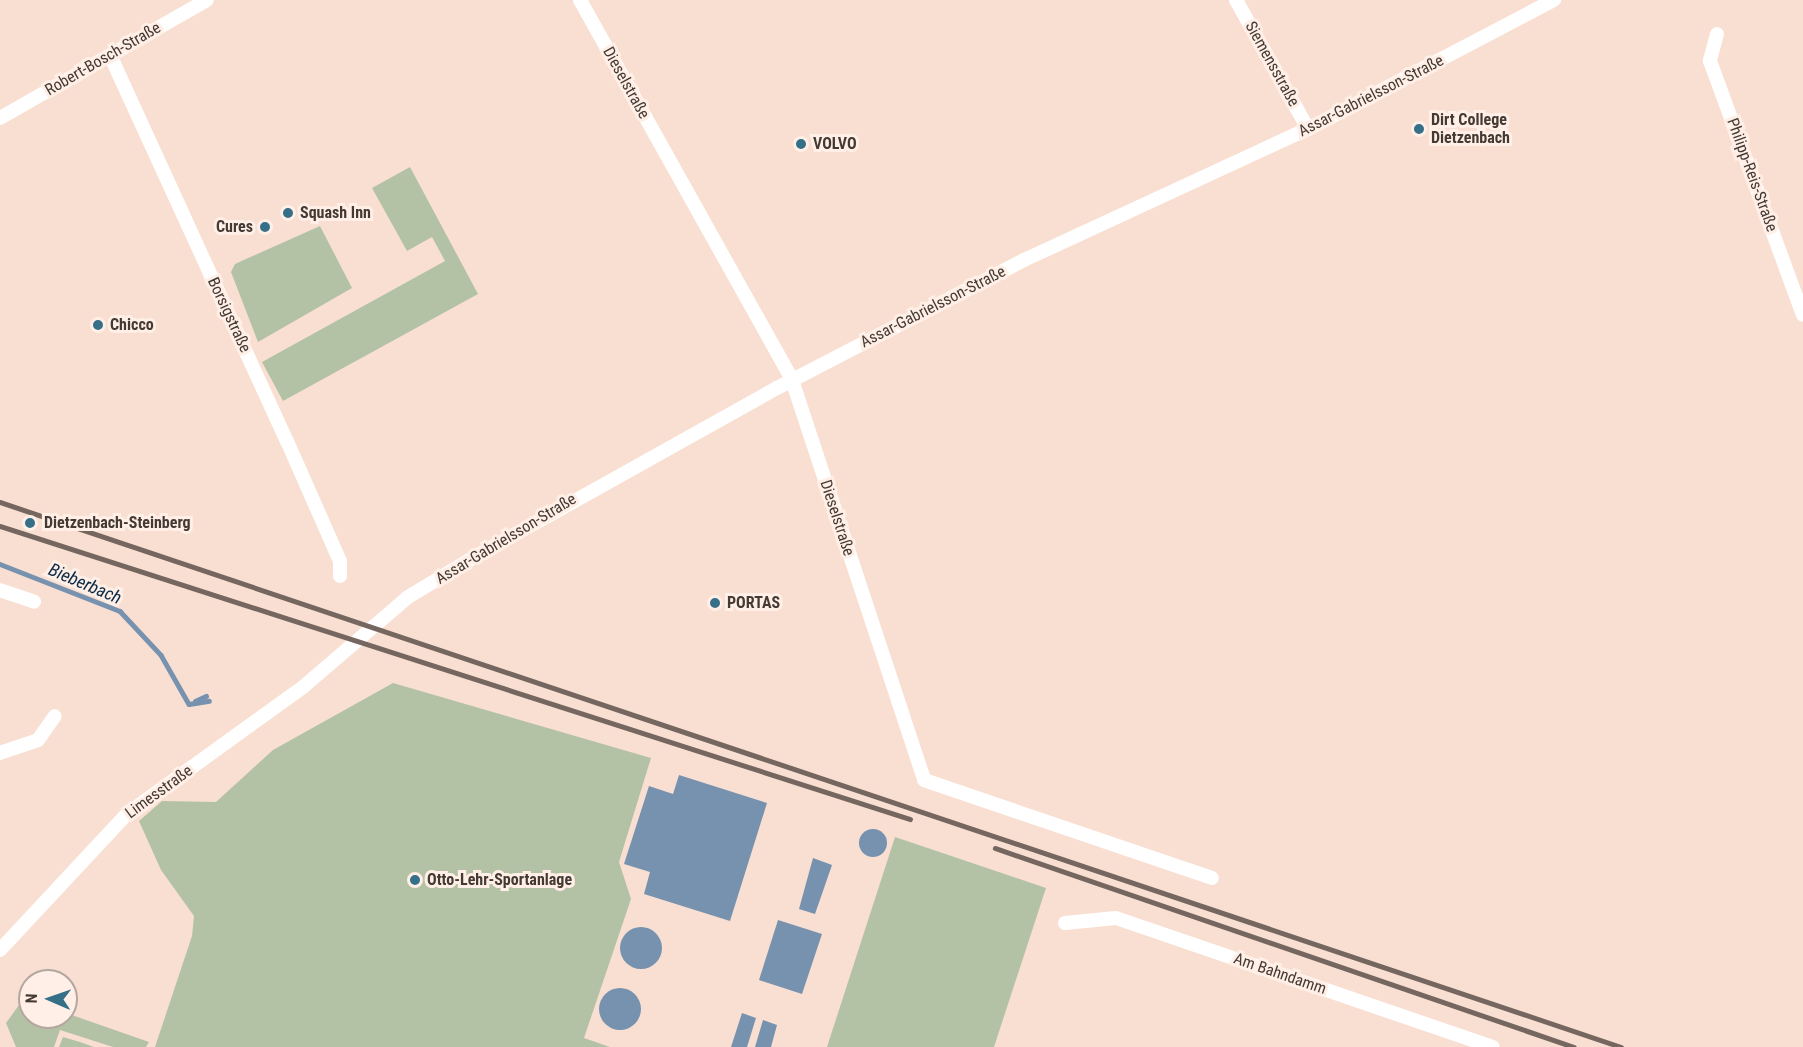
<!DOCTYPE html>
<html>
<head>
<meta charset="utf-8">
<style>
  body { margin:0 }
  #map { position:relative; width:1803px; height:1047px; overflow:hidden; background:#f9dfd1; font-family:"Roboto Condensed",sans-serif }
  div>[style] { position:absolute }
  [style*='--x'] { left:calc(var(--x)*1px); top:calc(var(--y)*1px); width:calc(var(--w)*1px); rotate:calc(var(--a)*1deg) }
  .green>* { inset:0; background:#b3c2a4 }
  .water>* { inset:0; background:#7692af }
  .round { border-radius:50% }
  .stream>* { height:4.5px; margin:-2.25px; padding:0 2.25px; transform-origin:2.25px; border-radius:2.25px; background:#7692af }
  .street>* { height:14px; margin:-7px; padding:0 7px; transform-origin:7px; border-radius:7px; background:#fff }
  .rail>* { height:4.5px; margin:-2.25px; padding:0 2.25px; transform-origin:2.25px; border-radius:2.25px; background:#75675f }
  .dots>* { width:16px; height:16px; translate:-50% -50%; box-sizing:border-box; border:3px solid #ffefe6; border-radius:50% }
  span { translate:-50% -50%; white-space:nowrap; text-align:center; line-height:1.15; -webkit-text-stroke:6px #ffefe6; paint-order:stroke }
  .street-label { font-size:16px; color:#443a34 }
  .poi-label { font-size:16px; color:#443a34; font-weight:700 }
  .left { translate:0 -50%; text-align:left }
  .right { translate:-100% -50%; text-align:right }
  .water-label { font-size:18px; color:#0a2c49; font-style:italic }
  .north { position:absolute; left:18px; top:969px; width:60px; height:60px; box-sizing:border-box; background:#ffefe6; border:2px solid #b4a79f; border-radius:50%; rotate:272deg; font-size:16px; font-weight:700; line-height:24px; text-align:center; color:#443a34 }
  .north::after { content:''; display:block; margin:auto; width:21px; height:27px; background:#356f88; clip-path:polygon(50% 0,100% 100%,50% 72%,0 100%) }
</style>
</head>
<body>
<div id="map">
  <div class="green">
    <i style="clip-path:polygon(410px 167px,478px 294px,283px 401px,262px 362px,445px 261px,432px 237px,407px 251px,372px 188px)"></i>
    <i style="clip-path:polygon(320px 226px,352px 288px,258px 342px,231px 272px,235px 264px)"></i>
    <i style="clip-path:polygon(393px 683px,651px 758px,619px 862px,631px 899px,584px 1038px,610px 1047px,155px 1047px,192px 936px,194px 916px,161px 870px,139px 821px,162px 801px,216px 802px,273px 750px)"></i>
    <i style="clip-path:polygon(895px 837px,1046px 888px,994px 1047px,827px 1047px)"></i>
    <i style="clip-path:polygon(30px 1004px,30px 1017px,66px 1013px,149px 1042px,146px 1047px,113px 1047px,60px 1030px,54px 1047px,16px 1047px,6px 1023px,19px 1005px)"></i>
    <i style="clip-path:polygon(63px 1037px,80px 1042px,94px 1047px,59px 1047px)"></i>
  </div>
  <div class="water">
    <i style="clip-path:polygon(679px 775px,767px 803px,730px 921px,644px 894px,650px 872px,624px 864px,649px 786px,673px 794px)"></i>
    <i class="round" style="left:859px;top:829px;width:28px;height:28px"></i>
    <i style="clip-path:polygon(813px 858px,832px 865px,815px 914px,799px 909px)"></i>
    <i style="clip-path:polygon(778px 920px,822px 934px,802px 994px,759px 980px)"></i>
    <i class="round" style="left:620px;top:927px;width:42px;height:42px"></i>
    <i class="round" style="left:599px;top:988px;width:42px;height:42px"></i>
    <i style="clip-path:polygon(742px 1013px,756px 1018px,747px 1047px,731px 1047px)"></i>
    <i style="clip-path:polygon(763px 1020px,777px 1025px,771px 1047px,755px 1047px)"></i>
  </div>
  <div class="stream">
    <i style="--x:0;--y:564;--w:129;--a:21.4"></i>
    <i style="--x:120;--y:611;--w:60;--a:47"></i>
    <i style="--x:161;--y:655;--w:56;--a:60.3"></i>
    <i style="--x:195;--y:701;--w:12;--a:-24"></i>
    <i style="--x:189;--y:704;--w:20;--a:-9"></i>
  </div>
  <div class="street">
    <i style="--x:580;--y:0;--w:435;--a:60.8"></i>
    <i style="--x:792;--y:380;--w:421;--a:71.7"></i>
    <i style="--x:924;--y:780;--w:304;--a:18.8"></i>
    <i style="--x:1236;--y:0;--w:148;--a:60.8"></i>
    <i style="--x:1717;--y:34;--w:28;--a:105"></i>
    <i style="--x:1710;--y:61;--w:270;--a:69.9"></i>
    <i style="--x:110;--y:55;--w:425;--a:65.4"></i>
    <i style="--x:287;--y:441;--w:131;--a:66.2"></i>
    <i style="--x:340;--y:561;--w:15;--a:90"></i>
    <i style="--x:0;--y:118;--w:238;--a:-29.7"></i>
    <i style="--x:0;--y:590;--w:36;--a:19"></i>
    <i style="--x:0;--y:753;--w:40;--a:-18.9"></i>
    <i style="--x:38;--y:740;--w:29;--a:-55"></i>
    <i style="--x:1065;--y:923;--w:51;--a:-5.6"></i>
    <i style="--x:1116;--y:918;--w:398;--a:18.9"></i>
    <i style="--x:0;--y:950;--w:186;--a:-47"></i>
    <i style="--x:127;--y:814;--w:217;--a:-35.8"></i>
    <i style="--x:303;--y:687;--w:138;--a:-40.6"></i>
    <i style="--x:408;--y:597;--w:82;--a:-31"></i>
    <i style="--x:478;--y:555;--w:342;--a:-29.2"></i>
    <i style="--x:777;--y:388;--w:278;--a:-27.4"></i>
    <i style="--x:1024;--y:260;--w:313;--a:-24.8"></i>
    <i style="--x:1308;--y:129;--w:278;--a:-27.7"></i>
  </div>
  <div class="rail">
    <i style="--x:0;--y:502;--w:1710;--a:18.58"></i>
    <i style="--x:0;--y:526;--w:956;--a:17.85"></i>
    <i style="--x:995;--y:848;--w:612;--a:18.97"></i>
  </div>
  <div class="dots">
    <i style="left:1419px;top:129px;background:#356f88"></i>
    <i style="left:801px;top:144px;background:#356f88"></i>
    <i style="left:288px;top:213px;background:#356f88"></i>
    <i style="left:265px;top:227px;background:#356f88"></i>
    <i style="left:98px;top:325px;background:#356f88"></i>
    <i style="left:30px;top:523px;background:#356f88"></i>
    <i style="left:715px;top:603px;background:#356f88"></i>
    <i style="left:415px;top:880px;background:#356f88"></i>
  </div>
  <div class="street-label">
    <span style="left:103px;top:59px;rotate:-30deg">Robert-Bosch-Straße</span>
    <span style="left:1272px;top:64px;rotate:61deg">Siemensstraße</span>
    <span style="left:626px;top:83px;rotate:61deg">Dieselstraße</span>
    <span style="left:1371px;top:96px;rotate:-27deg">Assar-Gabrielsson-Straße</span>
    <span style="left:1752px;top:175px;rotate:70deg">Philipp-Reis-Straße</span>
    <span style="left:933px;top:307px;rotate:-27deg">Assar-Gabrielsson-Straße</span>
    <span style="left:229px;top:315px;rotate:65deg">Borsigstraße</span>
    <span style="left:837px;top:518px;rotate:72deg">Dieselstraße</span>
    <span style="left:506px;top:539px;rotate:-31deg">Assar-Gabrielsson-Straße</span>
    <span style="left:159px;top:792px;rotate:-36deg">Limesstraße</span>
    <span style="left:1280px;top:974px;rotate:19deg">Am Bahndamm</span>
  </div>
  <div class="poi-label">
    <span class="left" style="left:1431px;top:129px">Dirt College<br>Dietzenbach</span>
    <span class="left" style="left:813px;top:144px">VOLVO</span>
    <span class="left" style="left:300px;top:213px">Squash Inn</span>
    <span class="right" style="left:253px;top:227px">Cures</span>
    <span class="left" style="left:110px;top:325px">Chicco</span>
    <span class="left" style="left:44px;top:523px">Dietzenbach-Steinberg</span>
    <span class="left" style="left:727px;top:603px">PORTAS</span>
    <span class="left" style="left:427px;top:880px">Otto-Lehr-Sportanlage</span>
  </div>
  <div class="water-label">
    <span style="left:85px;top:584px;rotate:23deg">Bieberbach</span>
  </div>
  <div class="north">N</div>
</div>
</body>
</html>
